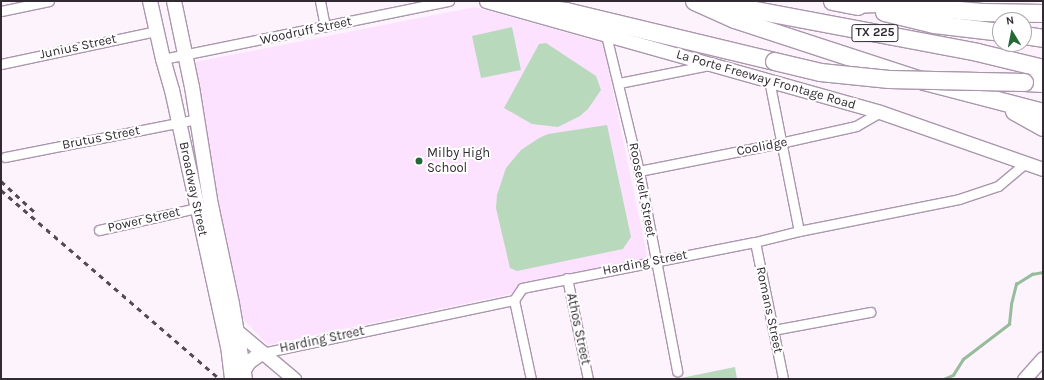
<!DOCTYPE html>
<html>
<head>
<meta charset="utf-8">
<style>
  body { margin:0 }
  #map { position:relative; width:1044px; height:380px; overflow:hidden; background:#fcf3fd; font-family:Karla,sans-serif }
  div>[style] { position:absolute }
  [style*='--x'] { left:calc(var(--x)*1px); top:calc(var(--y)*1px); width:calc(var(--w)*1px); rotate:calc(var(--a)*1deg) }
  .built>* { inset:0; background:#fce2ff }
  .green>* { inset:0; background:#b9d9bd }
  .stream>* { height:2.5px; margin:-1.25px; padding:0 1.25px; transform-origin:1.25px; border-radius:1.25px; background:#97bc9b }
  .roads { filter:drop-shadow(1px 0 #ab97ad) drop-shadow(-1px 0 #ab97ad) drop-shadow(0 1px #ab97ad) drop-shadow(0 -1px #ab97ad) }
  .street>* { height:9px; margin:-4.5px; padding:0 4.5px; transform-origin:4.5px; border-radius:4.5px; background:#fff }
  .secondary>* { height:13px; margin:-6.5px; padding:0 6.5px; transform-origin:6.5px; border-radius:6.5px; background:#fff }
  .primary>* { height:14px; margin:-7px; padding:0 7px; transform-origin:7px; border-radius:7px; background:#fff }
  .highway>* { height:17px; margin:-8.5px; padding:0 8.5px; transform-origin:8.5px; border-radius:8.5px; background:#fff }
  .rail>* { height:2.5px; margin-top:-1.25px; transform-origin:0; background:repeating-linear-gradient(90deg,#534b54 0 5px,transparent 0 10px) }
  .bridges { filter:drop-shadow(1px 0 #ab97ad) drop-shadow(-1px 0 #ab97ad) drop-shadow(0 1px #ab97ad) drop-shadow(0 -1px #ab97ad) }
  .highway-bridge>* { height:17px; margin:-8.5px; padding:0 8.5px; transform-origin:8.5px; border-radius:8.5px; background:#fff }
  .dots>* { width:11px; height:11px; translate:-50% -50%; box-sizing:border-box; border:2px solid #fff; border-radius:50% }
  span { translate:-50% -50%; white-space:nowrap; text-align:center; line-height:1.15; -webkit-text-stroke:4px #fff; paint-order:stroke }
  .shield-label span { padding:1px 3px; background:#fff; border:1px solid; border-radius:3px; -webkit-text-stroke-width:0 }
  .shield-label { font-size:12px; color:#322a33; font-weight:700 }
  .street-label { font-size:13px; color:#322a33 }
  .poi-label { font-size:13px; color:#322a33 }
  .left { translate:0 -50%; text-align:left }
  .frame { position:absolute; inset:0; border:2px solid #322a33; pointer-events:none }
  .north { position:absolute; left:992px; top:12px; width:40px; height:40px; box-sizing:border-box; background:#fff; border:1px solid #adaaad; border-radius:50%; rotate:350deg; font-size:11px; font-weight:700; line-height:16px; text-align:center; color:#322a33 }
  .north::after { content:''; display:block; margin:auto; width:14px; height:18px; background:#246935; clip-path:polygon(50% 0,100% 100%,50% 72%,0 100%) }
</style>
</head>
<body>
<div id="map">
  <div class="built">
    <i style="clip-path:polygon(475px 7px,603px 43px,648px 260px,520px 285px,511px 294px,268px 345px,242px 318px,190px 63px)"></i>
  </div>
  <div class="green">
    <i style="clip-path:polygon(512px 27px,521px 70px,481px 78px,472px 36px)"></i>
    <i style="clip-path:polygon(546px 43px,596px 76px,601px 90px,588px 109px,580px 116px,558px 127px,532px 124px,504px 108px,539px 44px)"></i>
    <i style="clip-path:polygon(607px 125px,631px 237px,623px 249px,517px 271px,510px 268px,496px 208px,497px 195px,506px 168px,521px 150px,539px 138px,548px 134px)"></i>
    <i style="clip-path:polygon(735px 367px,737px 379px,676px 379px)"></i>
  </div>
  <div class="stream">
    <i style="--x:944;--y:379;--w:10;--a:-24"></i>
    <i style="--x:953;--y:375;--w:19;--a:-58"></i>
    <i style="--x:963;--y:359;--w:58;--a:-37.3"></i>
    <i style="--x:1009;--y:324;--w:20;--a:-84"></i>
    <i style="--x:1011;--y:304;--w:21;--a:-76"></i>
    <i style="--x:1016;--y:284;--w:19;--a:-32"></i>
    <i style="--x:1032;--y:274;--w:11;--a:-10"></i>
  </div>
  <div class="roads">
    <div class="street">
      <i style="--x:320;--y:1;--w:26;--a:79"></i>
      <i style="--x:1;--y:11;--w:49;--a:-11.8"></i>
      <i style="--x:606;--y:35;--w:140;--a:76.4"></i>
      <i style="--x:639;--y:171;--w:204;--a:79.2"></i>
      <i style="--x:163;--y:59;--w:292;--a:-11.5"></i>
      <i style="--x:1;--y:64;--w:158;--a:-12"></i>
      <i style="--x:769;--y:80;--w:154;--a:78.8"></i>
      <i style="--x:619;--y:83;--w:93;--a:-11.2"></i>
      <i style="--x:5;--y:157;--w:196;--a:-11.2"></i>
      <i style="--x:639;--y:171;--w:144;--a:-11.2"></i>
      <i style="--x:780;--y:143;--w:78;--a:-12.6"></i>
      <i style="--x:856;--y:126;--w:28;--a:-30"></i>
      <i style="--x:99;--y:230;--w:105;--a:-12.7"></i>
      <i style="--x:755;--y:242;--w:140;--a:78.4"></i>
      <i style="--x:567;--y:278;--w:103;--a:78.3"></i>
      <i style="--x:514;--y:300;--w:81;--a:77.9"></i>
      <i style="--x:773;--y:330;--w:99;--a:-10.5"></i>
      <i style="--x:262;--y:353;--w:258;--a:-11.9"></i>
      <i style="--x:514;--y:300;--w:14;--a:-56"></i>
      <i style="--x:522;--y:288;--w:237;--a:-11.2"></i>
      <i style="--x:755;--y:242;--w:45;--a:-14"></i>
      <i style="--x:799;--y:231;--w:163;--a:-11.3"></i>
      <i style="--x:959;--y:199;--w:41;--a:-18.4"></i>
      <i style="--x:998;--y:186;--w:35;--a:-40"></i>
    </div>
    <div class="secondary">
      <i style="--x:486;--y:1;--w:409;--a:15.7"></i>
      <i style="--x:880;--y:112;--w:173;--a:19.3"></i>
      <i style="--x:237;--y:331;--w:75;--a:40.1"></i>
      <i style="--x:1024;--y:379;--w:28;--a:-48"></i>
    </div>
    <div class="primary">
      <i style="--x:150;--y:1;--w:59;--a:77.4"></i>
      <i style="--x:163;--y:59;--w:32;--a:74"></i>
      <i style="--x:172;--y:90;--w:262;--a:77.7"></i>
      <i style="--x:228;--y:346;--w:33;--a:83"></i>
      <i style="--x:174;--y:1;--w:88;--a:78.2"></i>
      <i style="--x:192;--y:87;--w:120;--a:80.9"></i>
      <i style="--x:211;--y:205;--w:101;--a:78"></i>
      <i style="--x:232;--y:304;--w:76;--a:80.2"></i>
      <i style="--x:244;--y:370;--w:9;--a:-58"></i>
      <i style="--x:249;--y:362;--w:16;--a:-35"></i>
    </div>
    <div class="highway">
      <i style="--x:499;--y:1;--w:68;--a:8.5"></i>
      <i style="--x:566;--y:11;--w:214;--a:13.5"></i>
      <i style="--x:694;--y:1;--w:44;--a:24.2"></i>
      <i style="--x:734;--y:19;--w:200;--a:18.1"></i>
      <i style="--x:924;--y:81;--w:123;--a:14.6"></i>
      <i style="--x:832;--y:1;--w:26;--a:11"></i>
      <i style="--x:713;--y:2;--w:269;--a:10.7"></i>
      <i style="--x:977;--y:52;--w:68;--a:13.6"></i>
      <i style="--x:848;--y:4;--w:31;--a:-2"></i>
      <i style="--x:879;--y:3;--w:103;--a:5"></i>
      <i style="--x:982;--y:12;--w:61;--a:0.9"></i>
      <i style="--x:884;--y:12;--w:51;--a:13.5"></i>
      <i style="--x:934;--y:24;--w:66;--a:6.9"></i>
      <i style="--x:1024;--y:35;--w:19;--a:9"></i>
      <i style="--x:1024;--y:82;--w:19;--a:3"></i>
      <i style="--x:1014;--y:111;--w:33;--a:29"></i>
    </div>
  </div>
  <div class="rail">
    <i style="--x:1;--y:181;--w:49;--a:42.5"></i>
    <i style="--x:1;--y:190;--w:289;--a:40.8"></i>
  </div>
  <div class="bridges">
    <div class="highway-bridge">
      <i style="--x:774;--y:61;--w:47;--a:13.4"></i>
      <i style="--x:820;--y:72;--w:69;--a:5.8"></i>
      <i style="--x:889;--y:79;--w:135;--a:1.3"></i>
    </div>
  </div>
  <div class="dots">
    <i style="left:419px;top:161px;background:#246935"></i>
  </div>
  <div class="shield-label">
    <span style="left:875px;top:33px">TX 225</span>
  </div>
  <div class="street-label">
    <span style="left:306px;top:31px;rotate:-12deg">Woodruff Street</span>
    <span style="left:78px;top:47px;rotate:-12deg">Junius Street</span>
    <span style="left:766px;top:80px;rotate:16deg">La Porte Freeway Frontage Road</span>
    <span style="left:101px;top:138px;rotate:-11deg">Brutus Street</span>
    <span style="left:762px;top:147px;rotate:-11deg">Coolidge</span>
    <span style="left:193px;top:189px;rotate:78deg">Broadway Street</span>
    <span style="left:642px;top:190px;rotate:79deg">Roosevelt Street</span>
    <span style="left:144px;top:220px;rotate:-13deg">Power Street</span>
    <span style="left:645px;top:263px;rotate:-11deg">Harding Street</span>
    <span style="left:769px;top:310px;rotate:78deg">Romans Street</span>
    <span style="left:578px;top:329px;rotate:78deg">Athos Street</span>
    <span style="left:322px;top:340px;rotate:-12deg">Harding Street</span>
  </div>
  <div class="poi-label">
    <span class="left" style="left:427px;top:161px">Milby High<br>School</span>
  </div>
  <div class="frame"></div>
  <div class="north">N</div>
</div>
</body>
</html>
